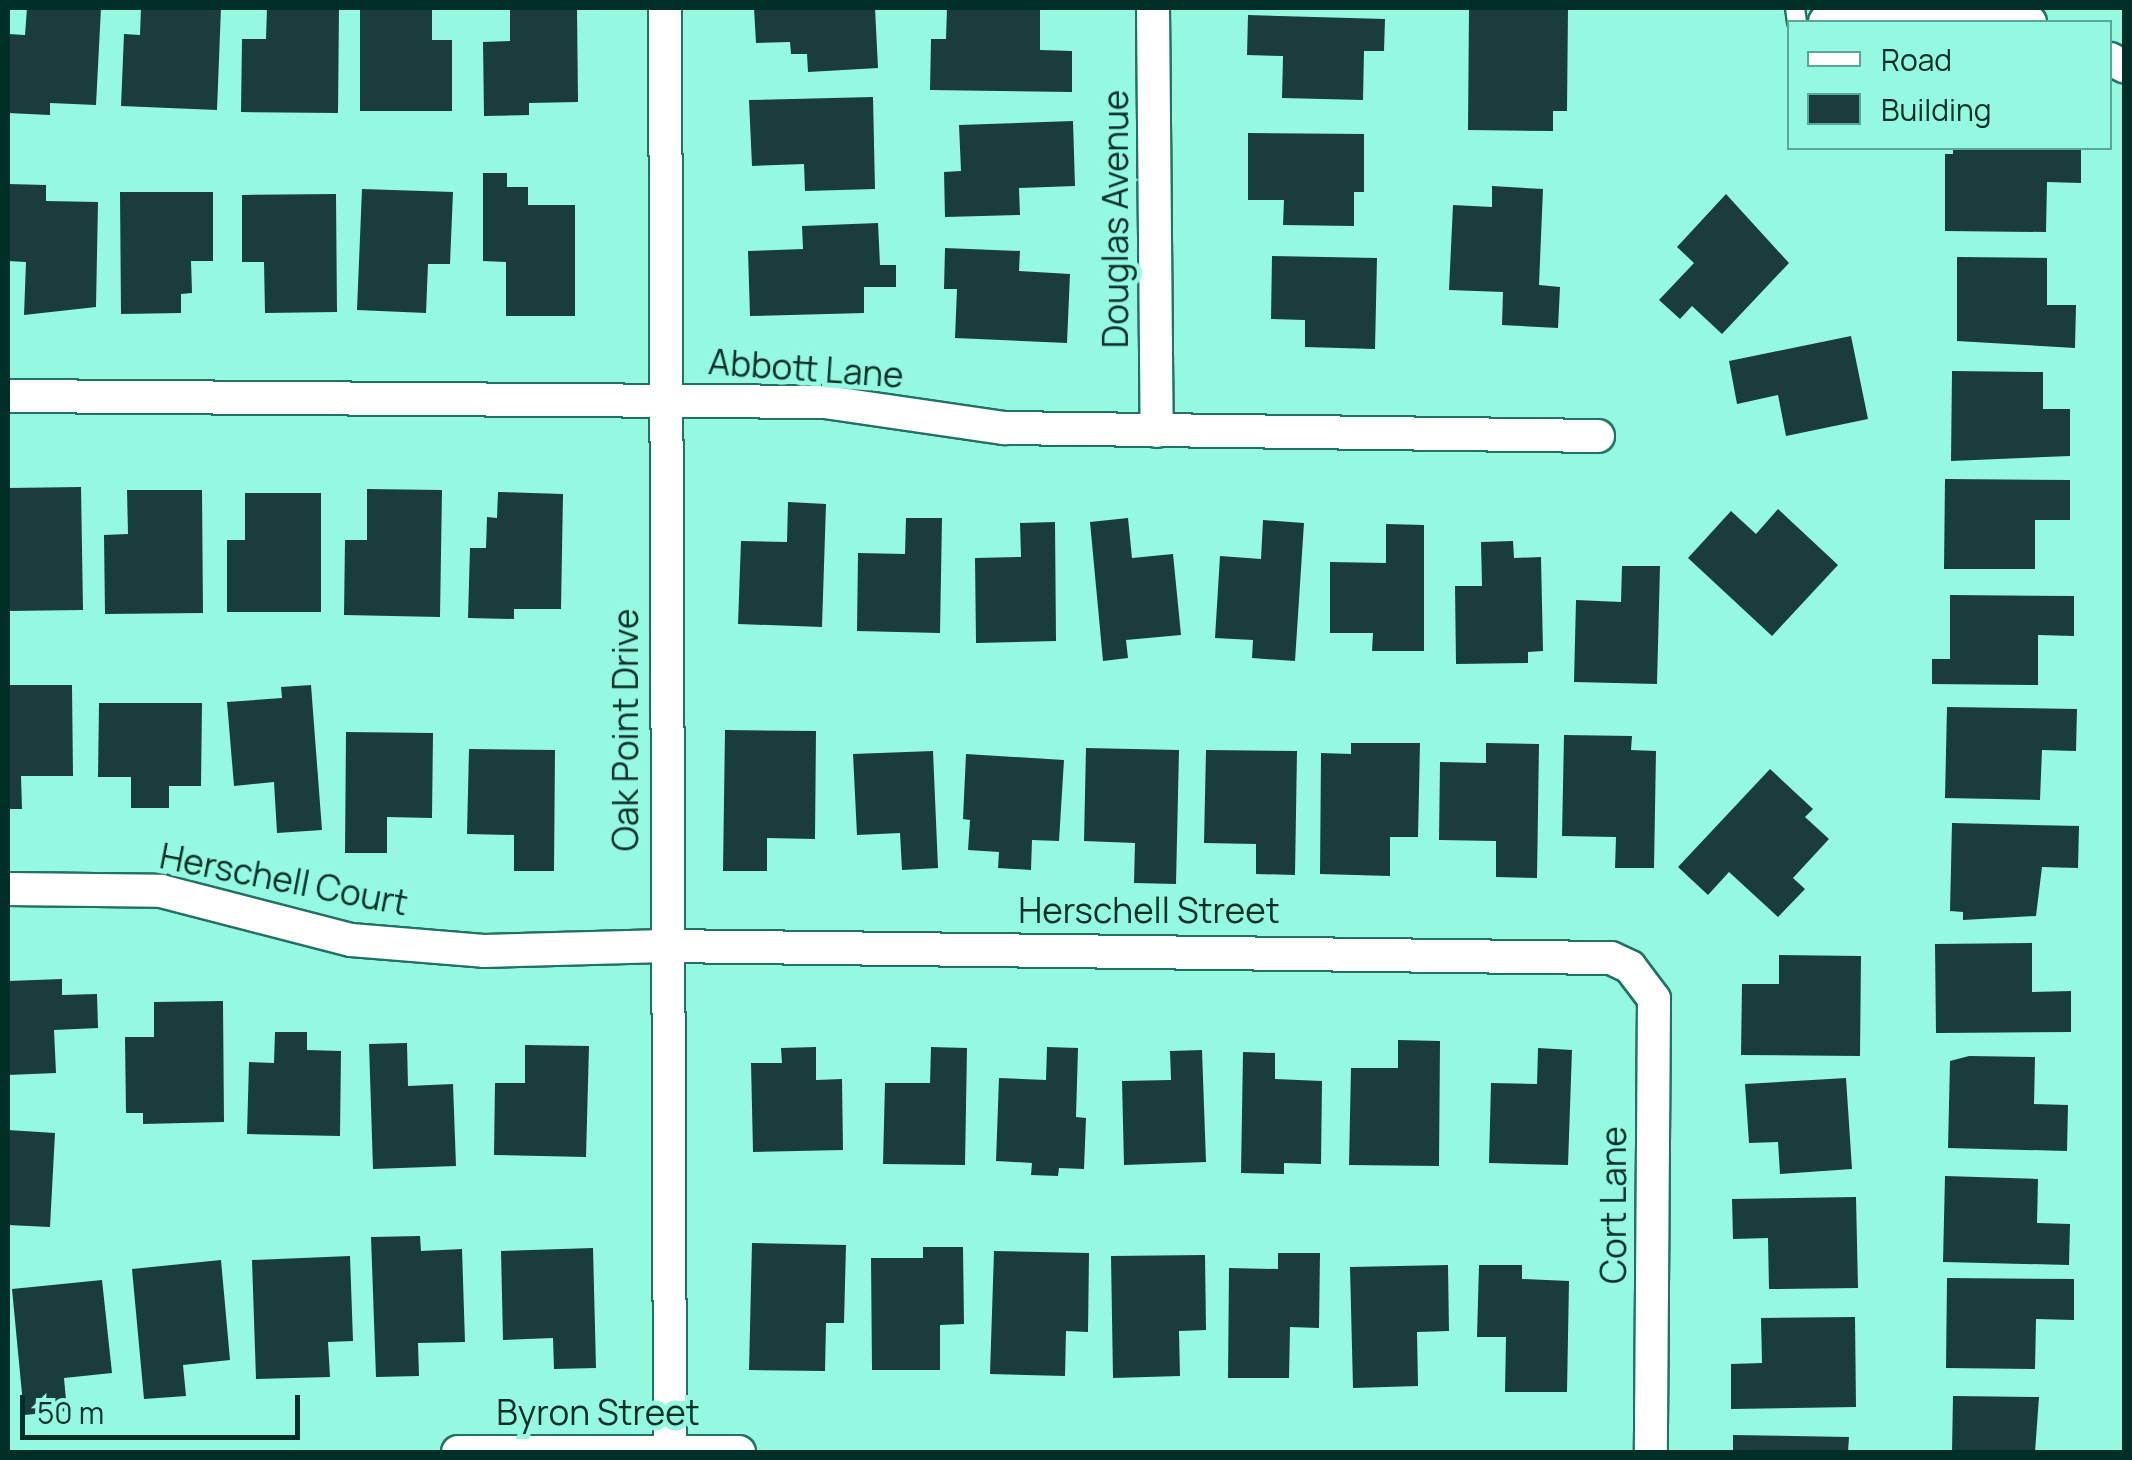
<!DOCTYPE html>
<html>
<head>
<meta charset="utf-8">
<style>
  body { margin:0 }
  #map { position:relative; width:2132px; height:1460px; overflow:hidden; background:#95f9e2; font-family:Manrope,sans-serif }
  div>[style] { position:absolute }
  [style*='--x'] { left:calc(var(--x)*1px); top:calc(var(--y)*1px); width:calc(var(--w)*1px); rotate:calc(var(--a)*1deg) }
  .building>* { inset:0; background:#1a3c3d }
  .roads { filter:drop-shadow(2px 0 #227263) drop-shadow(-2px 0 #227263) drop-shadow(0 2px #227263) drop-shadow(0 -2px #227263) }
  .lane>* { height:18px; margin:-9px; padding:0 9px; transform-origin:9px; border-radius:9px; background:#fff }
  .street>* { height:32px; margin:-16px; padding:0 16px; transform-origin:16px; border-radius:16px; background:#fff }
  span { translate:-50% -50%; white-space:nowrap; text-align:center; line-height:1.15; -webkit-text-stroke:10px #95f9e2; paint-order:stroke }
  .street-label { font-size:35px; color:#002f27 }
  .frame { position:absolute; inset:0; border:10px solid #002f27; pointer-events:none }
  .legend { position:absolute; left:1787px; top:20px; width:325px; height:130px; box-sizing:border-box; background:#95f9e2; border:2px solid #59a897; margin:0; padding:12px 18px; list-style:none; font-size:30px; color:#002f27 }
  .legend li { display:flex; align-items:center; gap:20px; height:50px }
  .legend b { width:50px; border:2px solid #59a897 }
  .scale { position:absolute; left:20px; top:1395px; width:280px; height:45px; box-sizing:border-box; border:5px solid #002f27; border-top:0; padding-left:12px; font-size:30px; line-height:35px; white-space:nowrap; color:#002f27; -webkit-text-stroke:8px #95f9e2; paint-order:stroke }
</style>
</head>
<body>
<div id="map">
  <div class="building">
    <i style="clip-path:polygon(27px 8px,101px 8px,96px 105px,50px 103px,50px 115px,8px 113px,8px 34px,25px 35px)"></i>
    <i style="clip-path:polygon(141px 8px,221px 8px,217px 110px,121px 106px,124px 34px,140px 35px)"></i>
    <i style="clip-path:polygon(267px 8px,339px 8px,338px 113px,241px 112px,242px 39px,266px 39px)"></i>
    <i style="clip-path:polygon(360px 8px,432px 8px,432px 40px,452px 40px,452px 111px,360px 111px)"></i>
    <i style="clip-path:polygon(510px 8px,577px 8px,578px 102px,529px 103px,529px 115px,484px 116px,483px 42px,510px 41px)"></i>
    <i style="clip-path:polygon(754px 8px,875px 8px,878px 68px,808px 72px,807px 54px,791px 54px,790px 42px,756px 43px)"></i>
    <i style="clip-path:polygon(947px 8px,1040px 8px,1040px 50px,1072px 51px,1072px 92px,930px 90px,931px 39px,946px 39px)"></i>
    <i style="clip-path:polygon(1469px 8px,1568px 8px,1567px 111px,1553px 111px,1553px 131px,1468px 130px)"></i>
    <i style="clip-path:polygon(1248px 15px,1385px 19px,1384px 51px,1364px 51px,1363px 100px,1282px 98px,1283px 56px,1247px 55px)"></i>
    <i style="clip-path:polygon(873px 97px,875px 189px,805px 191px,804px 164px,752px 166px,749px 100px)"></i>
    <i style="clip-path:polygon(1073px 121px,1075px 186px,1019px 188px,1020px 215px,945px 217px,944px 172px,961px 171px,959px 125px)"></i>
    <i style="clip-path:polygon(1248px 133px,1364px 134px,1364px 192px,1354px 192px,1354px 226px,1283px 225px,1284px 200px,1248px 200px)"></i>
    <i style="clip-path:polygon(1953px 148px,2081px 148px,2081px 183px,2047px 182px,2046px 232px,1945px 231px,1945px 154px,1953px 154px)"></i>
    <i style="clip-path:polygon(483px 173px,507px 173px,507px 187px,528px 187px,528px 205px,575px 205px,575px 316px,506px 316px,506px 262px,483px 261px)"></i>
    <i style="clip-path:polygon(8px 184px,46px 185px,46px 201px,98px 202px,96px 307px,24px 315px,26px 262px,8px 261px)"></i>
    <i style="clip-path:polygon(1492px 186px,1543px 189px,1539px 285px,1560px 287px,1558px 328px,1502px 325px,1503px 292px,1449px 290px,1453px 205px,1492px 207px)"></i>
    <i style="clip-path:polygon(362px 189px,453px 192px,450px 264px,428px 264px,426px 313px,357px 310px)"></i>
    <i style="clip-path:polygon(120px 192px,213px 192px,213px 261px,191px 261px,192px 293px,181px 294px,181px 313px,121px 314px)"></i>
    <i style="clip-path:polygon(336px 194px,337px 312px,265px 313px,264px 262px,242px 262px,242px 195px)"></i>
    <i style="clip-path:polygon(1726px 194px,1789px 263px,1722px 334px,1692px 306px,1680px 319px,1659px 300px,1694px 263px,1677px 247px)"></i>
    <i style="clip-path:polygon(878px 223px,880px 265px,896px 265px,896px 287px,864px 287px,864px 313px,750px 316px,748px 251px,803px 249px,802px 226px)"></i>
    <i style="clip-path:polygon(945px 248px,1020px 251px,1019px 271px,1070px 274px,1067px 343px,955px 338px,957px 289px,944px 289px)"></i>
    <i style="clip-path:polygon(1272px 256px,1377px 258px,1375px 349px,1305px 347px,1305px 320px,1271px 319px)"></i>
    <i style="clip-path:polygon(1957px 257px,2047px 258px,2047px 305px,2076px 305px,2075px 348px,1957px 341px)"></i>
    <i style="clip-path:polygon(1851px 336px,1868px 419px,1786px 436px,1778px 395px,1737px 404px,1729px 361px)"></i>
    <i style="clip-path:polygon(1952px 371px,2043px 372px,2043px 409px,2070px 409px,2070px 456px,1951px 461px)"></i>
    <i style="clip-path:polygon(1945px 479px,2070px 480px,2070px 520px,2035px 520px,2035px 569px,1944px 569px)"></i>
    <i style="clip-path:polygon(81px 487px,83px 610px,8px 611px,8px 488px)"></i>
    <i style="clip-path:polygon(367px 489px,442px 490px,440px 617px,344px 615px,345px 540px,367px 540px)"></i>
    <i style="clip-path:polygon(127px 490px,202px 490px,203px 613px,105px 614px,104px 535px,128px 534px)"></i>
    <i style="clip-path:polygon(498px 492px,563px 494px,561px 609px,514px 609px,514px 619px,468px 618px,470px 548px,486px 548px,487px 517px,497px 518px)"></i>
    <i style="clip-path:polygon(245px 493px,321px 493px,321px 612px,227px 612px,227px 540px,245px 540px)"></i>
    <i style="clip-path:polygon(788px 502px,826px 504px,822px 627px,738px 624px,741px 541px,787px 542px)"></i>
    <i style="clip-path:polygon(1778px 509px,1838px 565px,1772px 636px,1688px 558px,1731px 511px,1756px 534px)"></i>
    <i style="clip-path:polygon(906px 518px,942px 518px,940px 633px,857px 631px,858px 553px,905px 554px)"></i>
    <i style="clip-path:polygon(1128px 518px,1132px 558px,1173px 554px,1181px 635px,1126px 640px,1128px 658px,1103px 661px,1090px 522px)"></i>
    <i style="clip-path:polygon(1263px 520px,1304px 523px,1295px 661px,1252px 658px,1253px 640px,1215px 638px,1220px 556px,1261px 559px)"></i>
    <i style="clip-path:polygon(1055px 522px,1056px 641px,976px 643px,975px 558px,1021px 557px,1020px 523px)"></i>
    <i style="clip-path:polygon(1386px 524px,1424px 525px,1424px 651px,1372px 651px,1373px 633px,1330px 633px,1330px 562px,1386px 563px)"></i>
    <i style="clip-path:polygon(1513px 541px,1514px 558px,1541px 557px,1543px 651px,1528px 652px,1528px 663px,1456px 664px,1455px 586px,1482px 586px,1481px 542px)"></i>
    <i style="clip-path:polygon(1622px 566px,1660px 566px,1657px 684px,1574px 682px,1576px 600px,1621px 602px)"></i>
    <i style="clip-path:polygon(1950px 595px,2074px 596px,2074px 636px,2038px 635px,2038px 685px,1932px 684px,1932px 659px,1950px 659px)"></i>
    <i style="clip-path:polygon(8px 685px,72px 685px,73px 776px,21px 776px,22px 809px,8px 809px)"></i>
    <i style="clip-path:polygon(311px 685px,322px 830px,277px 833px,274px 782px,234px 786px,227px 702px,282px 698px,281px 687px)"></i>
    <i style="clip-path:polygon(99px 703px,202px 703px,201px 786px,169px 786px,169px 808px,131px 808px,131px 777px,98px 777px)"></i>
    <i style="clip-path:polygon(1947px 707px,2077px 709px,2076px 751px,2042px 750px,2040px 800px,1945px 798px)"></i>
    <i style="clip-path:polygon(725px 730px,816px 731px,815px 839px,767px 838px,767px 871px,723px 871px)"></i>
    <i style="clip-path:polygon(346px 732px,433px 733px,432px 818px,387px 817px,387px 853px,345px 853px)"></i>
    <i style="clip-path:polygon(1564px 735px,1632px 736px,1631px 750px,1656px 751px,1654px 868px,1615px 868px,1616px 837px,1562px 836px)"></i>
    <i style="clip-path:polygon(1351px 743px,1420px 743px,1418px 837px,1390px 837px,1390px 876px,1320px 874px,1321px 753px,1351px 754px)"></i>
    <i style="clip-path:polygon(1486px 743px,1539px 744px,1537px 878px,1496px 877px,1496px 841px,1439px 840px,1440px 762px,1486px 763px)"></i>
    <i style="clip-path:polygon(1086px 748px,1179px 750px,1176px 884px,1134px 883px,1135px 843px,1084px 841px)"></i>
    <i style="clip-path:polygon(469px 749px,555px 750px,554px 871px,514px 871px,514px 835px,467px 834px)"></i>
    <i style="clip-path:polygon(1206px 750px,1297px 751px,1295px 875px,1256px 874px,1256px 844px,1204px 843px)"></i>
    <i style="clip-path:polygon(933px 751px,938px 868px,902px 870px,900px 833px,857px 835px,853px 754px)"></i>
    <i style="clip-path:polygon(966px 754px,1064px 760px,1059px 841px,1032px 840px,1031px 870px,998px 868px,999px 852px,968px 850px,970px 820px,963px 819px)"></i>
    <i style="clip-path:polygon(1770px 769px,1813px 809px,1805px 817px,1829px 839px,1793px 878px,1805px 889px,1778px 917px,1729px 872px,1708px 895px,1678px 867px)"></i>
    <i style="clip-path:polygon(1952px 823px,2079px 826px,2078px 868px,2042px 867px,2036px 916px,1963px 920px,1963px 912px,1950px 911px)"></i>
    <i style="clip-path:polygon(2032px 943px,2032px 992px,2071px 991px,2071px 1032px,1936px 1033px,1935px 944px)"></i>
    <i style="clip-path:polygon(1779px 955px,1861px 956px,1860px 1056px,1741px 1055px,1742px 984px,1779px 984px)"></i>
    <i style="clip-path:polygon(62px 979px,62px 995px,97px 994px,98px 1028px,54px 1030px,56px 1073px,8px 1075px,8px 981px)"></i>
    <i style="clip-path:polygon(223px 1001px,224px 1122px,143px 1124px,143px 1113px,126px 1113px,125px 1037px,154px 1037px,154px 1002px)"></i>
    <i style="clip-path:polygon(275px 1032px,307px 1032px,307px 1050px,341px 1051px,340px 1136px,247px 1134px,249px 1062px,274px 1063px)"></i>
    <i style="clip-path:polygon(1398px 1040px,1440px 1041px,1439px 1166px,1349px 1165px,1351px 1068px,1398px 1068px)"></i>
    <i style="clip-path:polygon(407px 1043px,408px 1086px,453px 1084px,456px 1166px,373px 1169px,369px 1044px)"></i>
    <i style="clip-path:polygon(525px 1045px,589px 1046px,586px 1157px,494px 1155px,495px 1083px,525px 1083px)"></i>
    <i style="clip-path:polygon(816px 1047px,816px 1080px,842px 1079px,843px 1150px,753px 1152px,751px 1063px,782px 1063px,781px 1048px)"></i>
    <i style="clip-path:polygon(931px 1047px,967px 1048px,965px 1165px,883px 1164px,885px 1083px,930px 1083px)"></i>
    <i style="clip-path:polygon(1047px 1047px,1078px 1048px,1076px 1117px,1086px 1118px,1084px 1169px,1059px 1168px,1058px 1176px,1031px 1175px,1032px 1163px,996px 1161px,999px 1078px,1046px 1080px)"></i>
    <i style="clip-path:polygon(1538px 1048px,1572px 1050px,1568px 1165px,1489px 1163px,1491px 1083px,1537px 1084px)"></i>
    <i style="clip-path:polygon(1202px 1050px,1206px 1162px,1124px 1165px,1122px 1081px,1171px 1080px,1170px 1051px)"></i>
    <i style="clip-path:polygon(1243px 1052px,1275px 1053px,1275px 1079px,1322px 1081px,1321px 1164px,1284px 1163px,1284px 1174px,1241px 1173px)"></i>
    <i style="clip-path:polygon(1969px 1056px,2035px 1057px,2034px 1104px,2068px 1105px,2067px 1151px,1948px 1148px,1950px 1061px)"></i>
    <i style="clip-path:polygon(1846px 1078px,1852px 1169px,1780px 1174px,1778px 1142px,1749px 1143px,1745px 1084px)"></i>
    <i style="clip-path:polygon(8px 1130px,55px 1133px,50px 1227px,8px 1225px)"></i>
    <i style="clip-path:polygon(1945px 1176px,2038px 1179px,2037px 1223px,2070px 1224px,2069px 1265px,1943px 1262px)"></i>
    <i style="clip-path:polygon(1856px 1197px,1858px 1288px,1769px 1289px,1768px 1238px,1733px 1239px,1732px 1199px)"></i>
    <i style="clip-path:polygon(420px 1236px,421px 1251px,462px 1249px,465px 1342px,418px 1343px,419px 1376px,376px 1377px,371px 1237px)"></i>
    <i style="clip-path:polygon(752px 1243px,846px 1245px,844px 1323px,826px 1323px,825px 1371px,749px 1370px)"></i>
    <i style="clip-path:polygon(923px 1247px,963px 1247px,964px 1324px,940px 1325px,940px 1370px,872px 1370px,871px 1258px,923px 1258px)"></i>
    <i style="clip-path:polygon(593px 1248px,596px 1368px,554px 1369px,553px 1338px,503px 1340px,501px 1251px)"></i>
    <i style="clip-path:polygon(994px 1251px,1089px 1253px,1088px 1332px,1066px 1331px,1065px 1376px,990px 1374px)"></i>
    <i style="clip-path:polygon(1278px 1253px,1320px 1253px,1319px 1328px,1290px 1327px,1289px 1378px,1228px 1378px,1229px 1268px,1278px 1269px)"></i>
    <i style="clip-path:polygon(1205px 1255px,1206px 1330px,1179px 1331px,1180px 1376px,1113px 1378px,1111px 1256px)"></i>
    <i style="clip-path:polygon(350px 1256px,353px 1341px,328px 1342px,330px 1377px,256px 1379px,252px 1260px)"></i>
    <i style="clip-path:polygon(221px 1260px,230px 1360px,183px 1365px,186px 1396px,144px 1399px,132px 1269px)"></i>
    <i style="clip-path:polygon(1448px 1265px,1449px 1331px,1417px 1332px,1418px 1386px,1353px 1388px,1350px 1267px)"></i>
    <i style="clip-path:polygon(1479px 1265px,1522px 1265px,1522px 1279px,1569px 1281px,1567px 1392px,1505px 1392px,1506px 1337px,1477px 1337px)"></i>
    <i style="clip-path:polygon(1947px 1278px,2074px 1279px,2074px 1320px,2036px 1319px,2035px 1369px,1946px 1368px)"></i>
    <i style="clip-path:polygon(102px 1280px,112px 1373px,64px 1378px,67px 1411px,24px 1415px,12px 1289px)"></i>
    <i style="clip-path:polygon(1855px 1317px,1856px 1407px,1731px 1409px,1731px 1364px,1762px 1363px,1761px 1318px)"></i>
    <i style="clip-path:polygon(1953px 1396px,2039px 1397px,2035px 1452px,1952px 1452px)"></i>
    <i style="clip-path:polygon(1733px 1435px,1849px 1437px,1848px 1452px,1733px 1452px)"></i>
  </div>
  <div class="roads">
    <div class="lane">
      <i style="--x:1795;--y:8;--w:14;--a:82"></i>
    </div>
    <div class="street">
      <i style="--x:665;--y:8;--w:1444;--a:89.8"></i>
      <i style="--x:1153;--y:8;--w:423;--a:89.5"></i>
      <i style="--x:1825;--y:22;--w:12;--a:-55"></i>
      <i style="--x:1832;--y:12;--w:162;--a:0.4"></i>
      <i style="--x:1994;--y:13;--w:37;--a:14"></i>
      <i style="--x:2110;--y:59;--w:16;--a:27"></i>
      <i style="--x:8;--y:396;--w:817;--a:0.42"></i>
      <i style="--x:825;--y:402;--w:181;--a:8.3"></i>
      <i style="--x:1004;--y:428;--w:594;--a:0.77"></i>
      <i style="--x:8;--y:889;--w:153;--a:0.7"></i>
      <i style="--x:161;--y:891;--w:196;--a:14.5"></i>
      <i style="--x:351;--y:940;--w:133;--a:4.7"></i>
      <i style="--x:484;--y:951;--w:181;--a:-1.6"></i>
      <i style="--x:665;--y:946;--w:946;--a:0.73"></i>
      <i style="--x:1611;--y:958;--w:21;--a:25"></i>
      <i style="--x:1630;--y:967;--w:40;--a:53"></i>
      <i style="--x:1654;--y:999;--w:453;--a:90.4"></i>
      <i style="--x:458;--y:1452;--w:281;--a:0"></i>
    </div>
  </div>
  <div class="street-label">
    <span style="left:1115px;top:219px;rotate:-90deg">Douglas Avenue</span>
    <span style="left:806px;top:368px;rotate:4deg">Abbott Lane</span>
    <span style="left:625px;top:730px;rotate:-90deg">Oak Point Drive</span>
    <span style="left:284px;top:879px;rotate:11deg">Herschell Court</span>
    <span style="left:1149px;top:910px">Herschell Street</span>
    <span style="left:1613px;top:1205px;rotate:-90deg">Cort Lane</span>
    <span style="left:598px;top:1412px">Byron Street</span>
  </div>
  <div class="frame"></div>
  <ul class="legend">
  <li><b style="height:12px;background:#fff"></b>Road</li>
  <li><b style="height:28px;background:#1a3c3d"></b>Building</li>
  </ul>
  <div class="scale">50 m</div>
</div>
</body>
</html>
